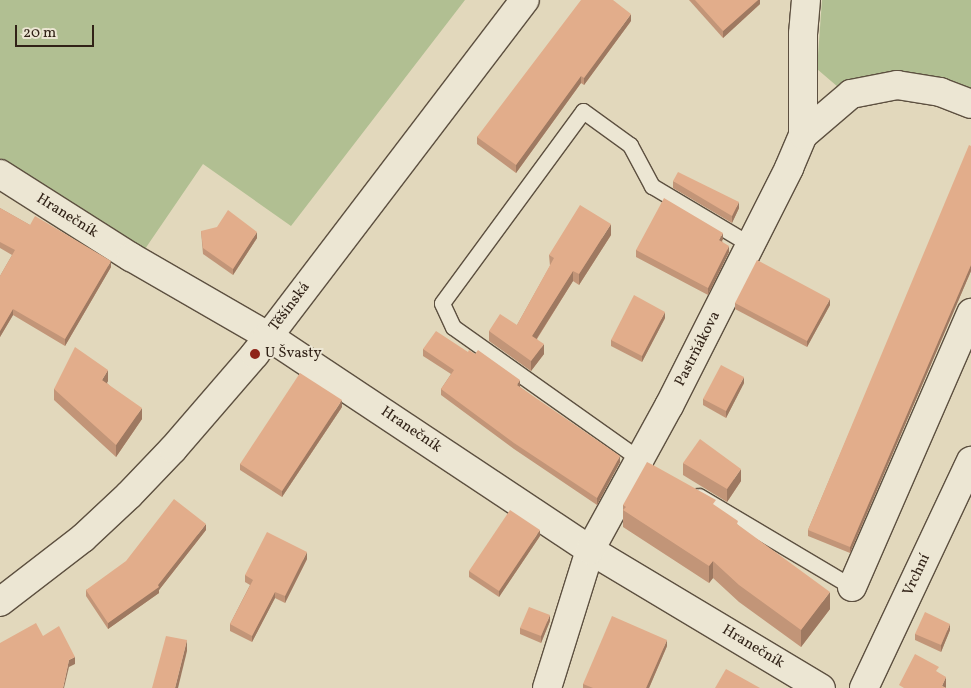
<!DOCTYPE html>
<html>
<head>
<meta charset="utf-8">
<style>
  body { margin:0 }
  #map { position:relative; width:971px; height:688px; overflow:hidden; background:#e2d8bc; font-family:Vollkorn,serif }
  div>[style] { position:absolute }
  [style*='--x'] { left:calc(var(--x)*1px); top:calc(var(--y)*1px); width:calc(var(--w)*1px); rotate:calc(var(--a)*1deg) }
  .green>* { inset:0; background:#b1bf92 }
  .roads { filter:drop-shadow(1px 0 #5d5040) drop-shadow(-1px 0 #5d5040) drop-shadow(0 1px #5d5040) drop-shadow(0 -1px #5d5040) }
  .lane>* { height:15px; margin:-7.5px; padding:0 7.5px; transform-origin:7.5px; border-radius:7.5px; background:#ece6d3 }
  .street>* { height:28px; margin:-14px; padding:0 14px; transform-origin:14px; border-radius:14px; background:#ece6d3 }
  .secondary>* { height:28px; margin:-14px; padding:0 14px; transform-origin:14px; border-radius:14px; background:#ece6d3 }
  .wall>* { inset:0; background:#c29578 }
  .shaded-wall>* { inset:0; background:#9e7961 }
  .building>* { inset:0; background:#e2ad8b }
  .dots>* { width:14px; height:14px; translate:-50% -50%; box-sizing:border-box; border:2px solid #ece6d3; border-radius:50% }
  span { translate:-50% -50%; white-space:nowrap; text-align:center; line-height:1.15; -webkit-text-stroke:4px #ece6d3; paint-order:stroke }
  .street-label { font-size:15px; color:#312217 }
  .poi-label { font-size:15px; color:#312217 }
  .left { translate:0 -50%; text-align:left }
  .scale { position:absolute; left:15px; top:25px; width:79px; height:22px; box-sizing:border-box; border:2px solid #312217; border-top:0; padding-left:6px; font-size:15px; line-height:18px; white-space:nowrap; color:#312217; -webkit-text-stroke:4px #ece6d3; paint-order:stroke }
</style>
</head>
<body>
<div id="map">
  <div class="green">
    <i style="clip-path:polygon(0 0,465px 0,291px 226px,203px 164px,145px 249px,0 158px)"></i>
    <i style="clip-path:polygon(822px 0,971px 0,971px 90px,889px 73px,838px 87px,817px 69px)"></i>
  </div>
  <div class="roads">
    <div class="lane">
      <i style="--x:645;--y:463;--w:235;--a:-144.7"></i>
      <i style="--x:453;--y:327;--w:26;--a:-115"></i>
      <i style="--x:442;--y:303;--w:238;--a:-53.7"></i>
      <i style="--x:583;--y:111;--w:58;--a:35.9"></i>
      <i style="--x:630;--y:145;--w:47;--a:61.8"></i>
      <i style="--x:652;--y:186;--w:115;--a:30.8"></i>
      <i style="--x:699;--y:496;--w:178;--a:30.7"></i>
    </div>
    <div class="street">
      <i style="--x:803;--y:135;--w:63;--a:-40.5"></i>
      <i style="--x:851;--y:94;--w:47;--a:-11.1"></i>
      <i style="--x:897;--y:85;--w:44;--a:9.2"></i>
      <i style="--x:940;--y:92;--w:33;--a:21"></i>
      <i style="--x:0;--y:174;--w:155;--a:32.4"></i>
      <i style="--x:131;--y:257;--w:158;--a:30"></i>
      <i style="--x:268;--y:336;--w:387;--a:33.6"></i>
      <i style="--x:590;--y:550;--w:269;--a:30.9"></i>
      <i style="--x:852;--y:587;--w:299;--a:-66.5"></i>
      <i style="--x:547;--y:688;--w:145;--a:-72.7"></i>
      <i style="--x:590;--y:550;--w:164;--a:-61.3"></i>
      <i style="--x:669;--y:406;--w:267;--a:-63.2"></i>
      <i style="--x:789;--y:168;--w:36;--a:-67"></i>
      <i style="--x:803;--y:135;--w:101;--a:-90"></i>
      <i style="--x:803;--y:34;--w:34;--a:-85"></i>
      <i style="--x:864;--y:688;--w:251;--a:-64.8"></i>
    </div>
    <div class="secondary">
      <i style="--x:0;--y:602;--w:105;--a:-37.6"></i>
      <i style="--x:83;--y:538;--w:63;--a:-43.1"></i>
      <i style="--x:129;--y:495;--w:64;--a:-46.3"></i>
      <i style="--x:173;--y:449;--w:125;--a:-49.2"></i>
      <i style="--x:255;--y:354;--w:445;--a:-52.7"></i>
    </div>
  </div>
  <div class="wall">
    <i style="clip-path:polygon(689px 0,760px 0,760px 4px,723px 38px)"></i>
    <i style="clip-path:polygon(631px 21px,584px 85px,581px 83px,516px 173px,477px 144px,477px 137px)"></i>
    <i style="clip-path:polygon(971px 146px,971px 271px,850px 553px,808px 536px,808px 530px)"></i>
    <i style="clip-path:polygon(673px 181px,739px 208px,732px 223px,673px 188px)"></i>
    <i style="clip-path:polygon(0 208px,30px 225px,111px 267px,65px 346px,13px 315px,0 337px,0 276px,12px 255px,0 248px)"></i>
    <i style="clip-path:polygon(201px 231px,257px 238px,233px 275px,203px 254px)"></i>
    <i style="clip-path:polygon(611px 235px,579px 285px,573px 281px,537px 339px,544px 354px,531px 371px,489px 341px,489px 331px,517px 325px,550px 266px,549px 255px)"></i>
    <i style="clip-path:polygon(723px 239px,722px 241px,729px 252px,708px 295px,636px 257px,636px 250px)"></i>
    <i style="clip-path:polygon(735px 303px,830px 305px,807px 347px,735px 309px)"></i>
    <i style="clip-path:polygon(665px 318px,642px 362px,611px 346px,611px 340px)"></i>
    <i style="clip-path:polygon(423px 349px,468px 352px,520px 387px,620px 462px,597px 505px,514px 449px,441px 395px,441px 389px,451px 374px,423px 356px)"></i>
    <i style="clip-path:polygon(108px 381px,107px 383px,142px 419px,116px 457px,54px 400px,54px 389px)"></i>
    <i style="clip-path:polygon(744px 383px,726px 418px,703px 405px,703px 399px)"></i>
    <i style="clip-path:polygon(342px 407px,282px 497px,240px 470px,240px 464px)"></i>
    <i style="clip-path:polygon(683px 463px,741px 481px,727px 502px,683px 475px)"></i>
    <i style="clip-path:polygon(623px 505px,716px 507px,738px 525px,830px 609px,801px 647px,739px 602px,713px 578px,709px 583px,623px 527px)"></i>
    <i style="clip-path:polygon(206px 530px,159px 590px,159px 593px,108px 629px,86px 596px,86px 590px)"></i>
    <i style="clip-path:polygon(540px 536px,499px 597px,469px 577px,469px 571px)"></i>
    <i style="clip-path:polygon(307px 559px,285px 603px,275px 598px,252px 642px,230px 631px,230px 624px,250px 585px,245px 582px,245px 575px)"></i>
    <i style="clip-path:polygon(550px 621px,541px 643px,520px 634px,520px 628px)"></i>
    <i style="clip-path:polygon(950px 630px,941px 652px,915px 640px,915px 634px)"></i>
    <i style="clip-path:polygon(667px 646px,649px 688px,583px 688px,583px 684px)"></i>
  </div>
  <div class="shaded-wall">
    <i style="clip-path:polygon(758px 0,760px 0,760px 4px,723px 38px,723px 31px)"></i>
    <i style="clip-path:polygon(631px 14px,631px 21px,584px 85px,584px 78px)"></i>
    <i style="clip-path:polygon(581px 76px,581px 83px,516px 173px,516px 165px)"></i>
    <i style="clip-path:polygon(739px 202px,739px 208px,732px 223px,732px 216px)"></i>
    <i style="clip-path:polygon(611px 224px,611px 235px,579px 285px,579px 274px)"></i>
    <i style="clip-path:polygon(257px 232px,257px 238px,233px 275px,233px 269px)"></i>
    <i style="clip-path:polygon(723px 233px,723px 239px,719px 246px,719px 240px)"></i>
    <i style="clip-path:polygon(729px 246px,729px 252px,708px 295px,708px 288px)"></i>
    <i style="clip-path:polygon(111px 261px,111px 267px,65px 346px,65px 339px)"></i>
    <i style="clip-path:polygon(971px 265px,971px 271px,850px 553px,850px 547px)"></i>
    <i style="clip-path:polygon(573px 271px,573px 281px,532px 346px,532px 336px)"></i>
    <i style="clip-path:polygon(830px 299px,830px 305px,807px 347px,807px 341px)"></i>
    <i style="clip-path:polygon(13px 309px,13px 315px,0 337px,0 331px)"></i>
    <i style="clip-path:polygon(665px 312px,665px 318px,642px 362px,642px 356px)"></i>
    <i style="clip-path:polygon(544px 344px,544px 354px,531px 371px,531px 361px)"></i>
    <i style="clip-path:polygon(108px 370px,108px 381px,102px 391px,102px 380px)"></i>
    <i style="clip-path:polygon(744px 377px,744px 383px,726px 418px,726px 411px)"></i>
    <i style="clip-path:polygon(520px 380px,520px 387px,517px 391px,517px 385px)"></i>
    <i style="clip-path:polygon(342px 400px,342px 407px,282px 497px,282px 491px)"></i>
    <i style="clip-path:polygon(142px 408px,142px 419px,116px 457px,116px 445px)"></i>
    <i style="clip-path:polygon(620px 456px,620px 462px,597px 505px,597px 498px)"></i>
    <i style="clip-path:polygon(741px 469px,741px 481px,727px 502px,727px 489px)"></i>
    <i style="clip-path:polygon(206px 524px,206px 530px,159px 590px,159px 593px,108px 629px,108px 623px,158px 585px)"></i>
    <i style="clip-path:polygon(540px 530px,540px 536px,499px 597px,499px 591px)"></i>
    <i style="clip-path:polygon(307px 552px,307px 559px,285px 603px,285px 596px)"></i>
    <i style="clip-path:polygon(713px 561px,713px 578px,709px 583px,709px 566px)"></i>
    <i style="clip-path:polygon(275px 592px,275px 598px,252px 642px,252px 636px)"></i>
    <i style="clip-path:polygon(830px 592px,830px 609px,801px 647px,801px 630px)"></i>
    <i style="clip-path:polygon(550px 615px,550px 621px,541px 643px,541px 636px)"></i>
    <i style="clip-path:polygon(950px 624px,950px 630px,941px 652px,941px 645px)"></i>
    <i style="clip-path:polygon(187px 640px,187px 651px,178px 688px,175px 688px)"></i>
    <i style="clip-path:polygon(667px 640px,667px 646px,649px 688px,646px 688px)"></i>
    <i style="clip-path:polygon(75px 657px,75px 664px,69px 667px,64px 688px,63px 688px,69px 660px)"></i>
    <i style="clip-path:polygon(946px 677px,946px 688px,942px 686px)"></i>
  </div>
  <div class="building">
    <i style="clip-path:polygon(581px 0,613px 0,631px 14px,584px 78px,581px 76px,516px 165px,477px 137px)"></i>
    <i style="clip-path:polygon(695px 0,758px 0,723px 31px)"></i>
    <i style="clip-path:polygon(969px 145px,971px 146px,971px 265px,850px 547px,808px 530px)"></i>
    <i style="clip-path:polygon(678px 172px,739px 202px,732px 216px,673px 181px)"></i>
    <i style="clip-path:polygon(664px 198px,723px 233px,719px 240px,729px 246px,708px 288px,636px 250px)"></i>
    <i style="clip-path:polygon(580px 205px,611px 224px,579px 274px,573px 271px,532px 336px,544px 344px,531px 361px,489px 331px,500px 314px,517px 325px,554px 258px,549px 255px)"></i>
    <i style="clip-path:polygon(0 208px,30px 225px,35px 216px,111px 261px,65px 339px,13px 309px,0 331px,0 276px,15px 250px,0 242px)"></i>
    <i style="clip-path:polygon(228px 210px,257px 232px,233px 269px,203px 248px,201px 231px,217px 227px)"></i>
    <i style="clip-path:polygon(757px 260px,830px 299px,807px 341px,735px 303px)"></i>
    <i style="clip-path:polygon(634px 295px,665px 312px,642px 356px,611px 340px)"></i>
    <i style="clip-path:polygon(436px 331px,468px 352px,469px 350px,475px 354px,478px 350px,520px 380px,517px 385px,620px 456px,597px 498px,514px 443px,441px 389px,454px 370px,423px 349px)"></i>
    <i style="clip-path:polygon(75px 347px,108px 370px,102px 380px,142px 408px,116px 445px,54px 389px)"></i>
    <i style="clip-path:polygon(721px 365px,744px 377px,726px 411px,703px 399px)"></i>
    <i style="clip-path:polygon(300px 373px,342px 400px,282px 491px,240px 464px)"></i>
    <i style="clip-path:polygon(700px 439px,741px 469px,727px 489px,683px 463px)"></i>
    <i style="clip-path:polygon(647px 462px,653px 465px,716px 500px,713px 504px,738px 521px,737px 524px,830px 592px,801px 630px,739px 585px,713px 561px,709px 566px,623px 510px,626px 507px,623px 505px)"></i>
    <i style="clip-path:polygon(174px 499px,206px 524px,158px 585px,159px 587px,108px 623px,86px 590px,126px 561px)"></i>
    <i style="clip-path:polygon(510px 510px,540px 530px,499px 591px,469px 571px)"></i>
    <i style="clip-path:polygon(267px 532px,307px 552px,285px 596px,275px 592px,252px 636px,230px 624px,253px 580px,245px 575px)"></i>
    <i style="clip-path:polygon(529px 607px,550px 615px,541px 636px,520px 628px)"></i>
    <i style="clip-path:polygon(925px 612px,950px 624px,941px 645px,915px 634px)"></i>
    <i style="clip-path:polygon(612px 616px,667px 640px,646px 688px,593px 688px,583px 684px)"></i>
    <i style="clip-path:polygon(36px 623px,43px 636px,59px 626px,75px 657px,69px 660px,63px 688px,0 688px,0 643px)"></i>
    <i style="clip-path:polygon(166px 636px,187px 640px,175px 688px,152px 688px)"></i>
    <i style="clip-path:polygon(915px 654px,939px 667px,936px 671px,946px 677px,942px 686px,946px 688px,904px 688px,899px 685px)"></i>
    <i style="clip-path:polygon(726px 669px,760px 688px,715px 688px)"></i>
  </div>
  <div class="dots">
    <i style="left:255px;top:354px;background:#8f2418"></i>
  </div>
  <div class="street-label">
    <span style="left:67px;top:216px;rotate:32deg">Hranečník</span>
    <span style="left:290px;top:307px;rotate:-53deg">Těšínská</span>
    <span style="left:698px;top:349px;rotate:-63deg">Pastrňákova</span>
    <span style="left:411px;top:430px;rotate:34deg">Hranečník</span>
    <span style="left:917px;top:575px;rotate:-65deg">Vrchní</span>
    <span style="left:753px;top:647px;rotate:31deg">Hranečník</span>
  </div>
  <div class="poi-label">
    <span class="left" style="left:265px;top:354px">U Švasty</span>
  </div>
  <div class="scale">20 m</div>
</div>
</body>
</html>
